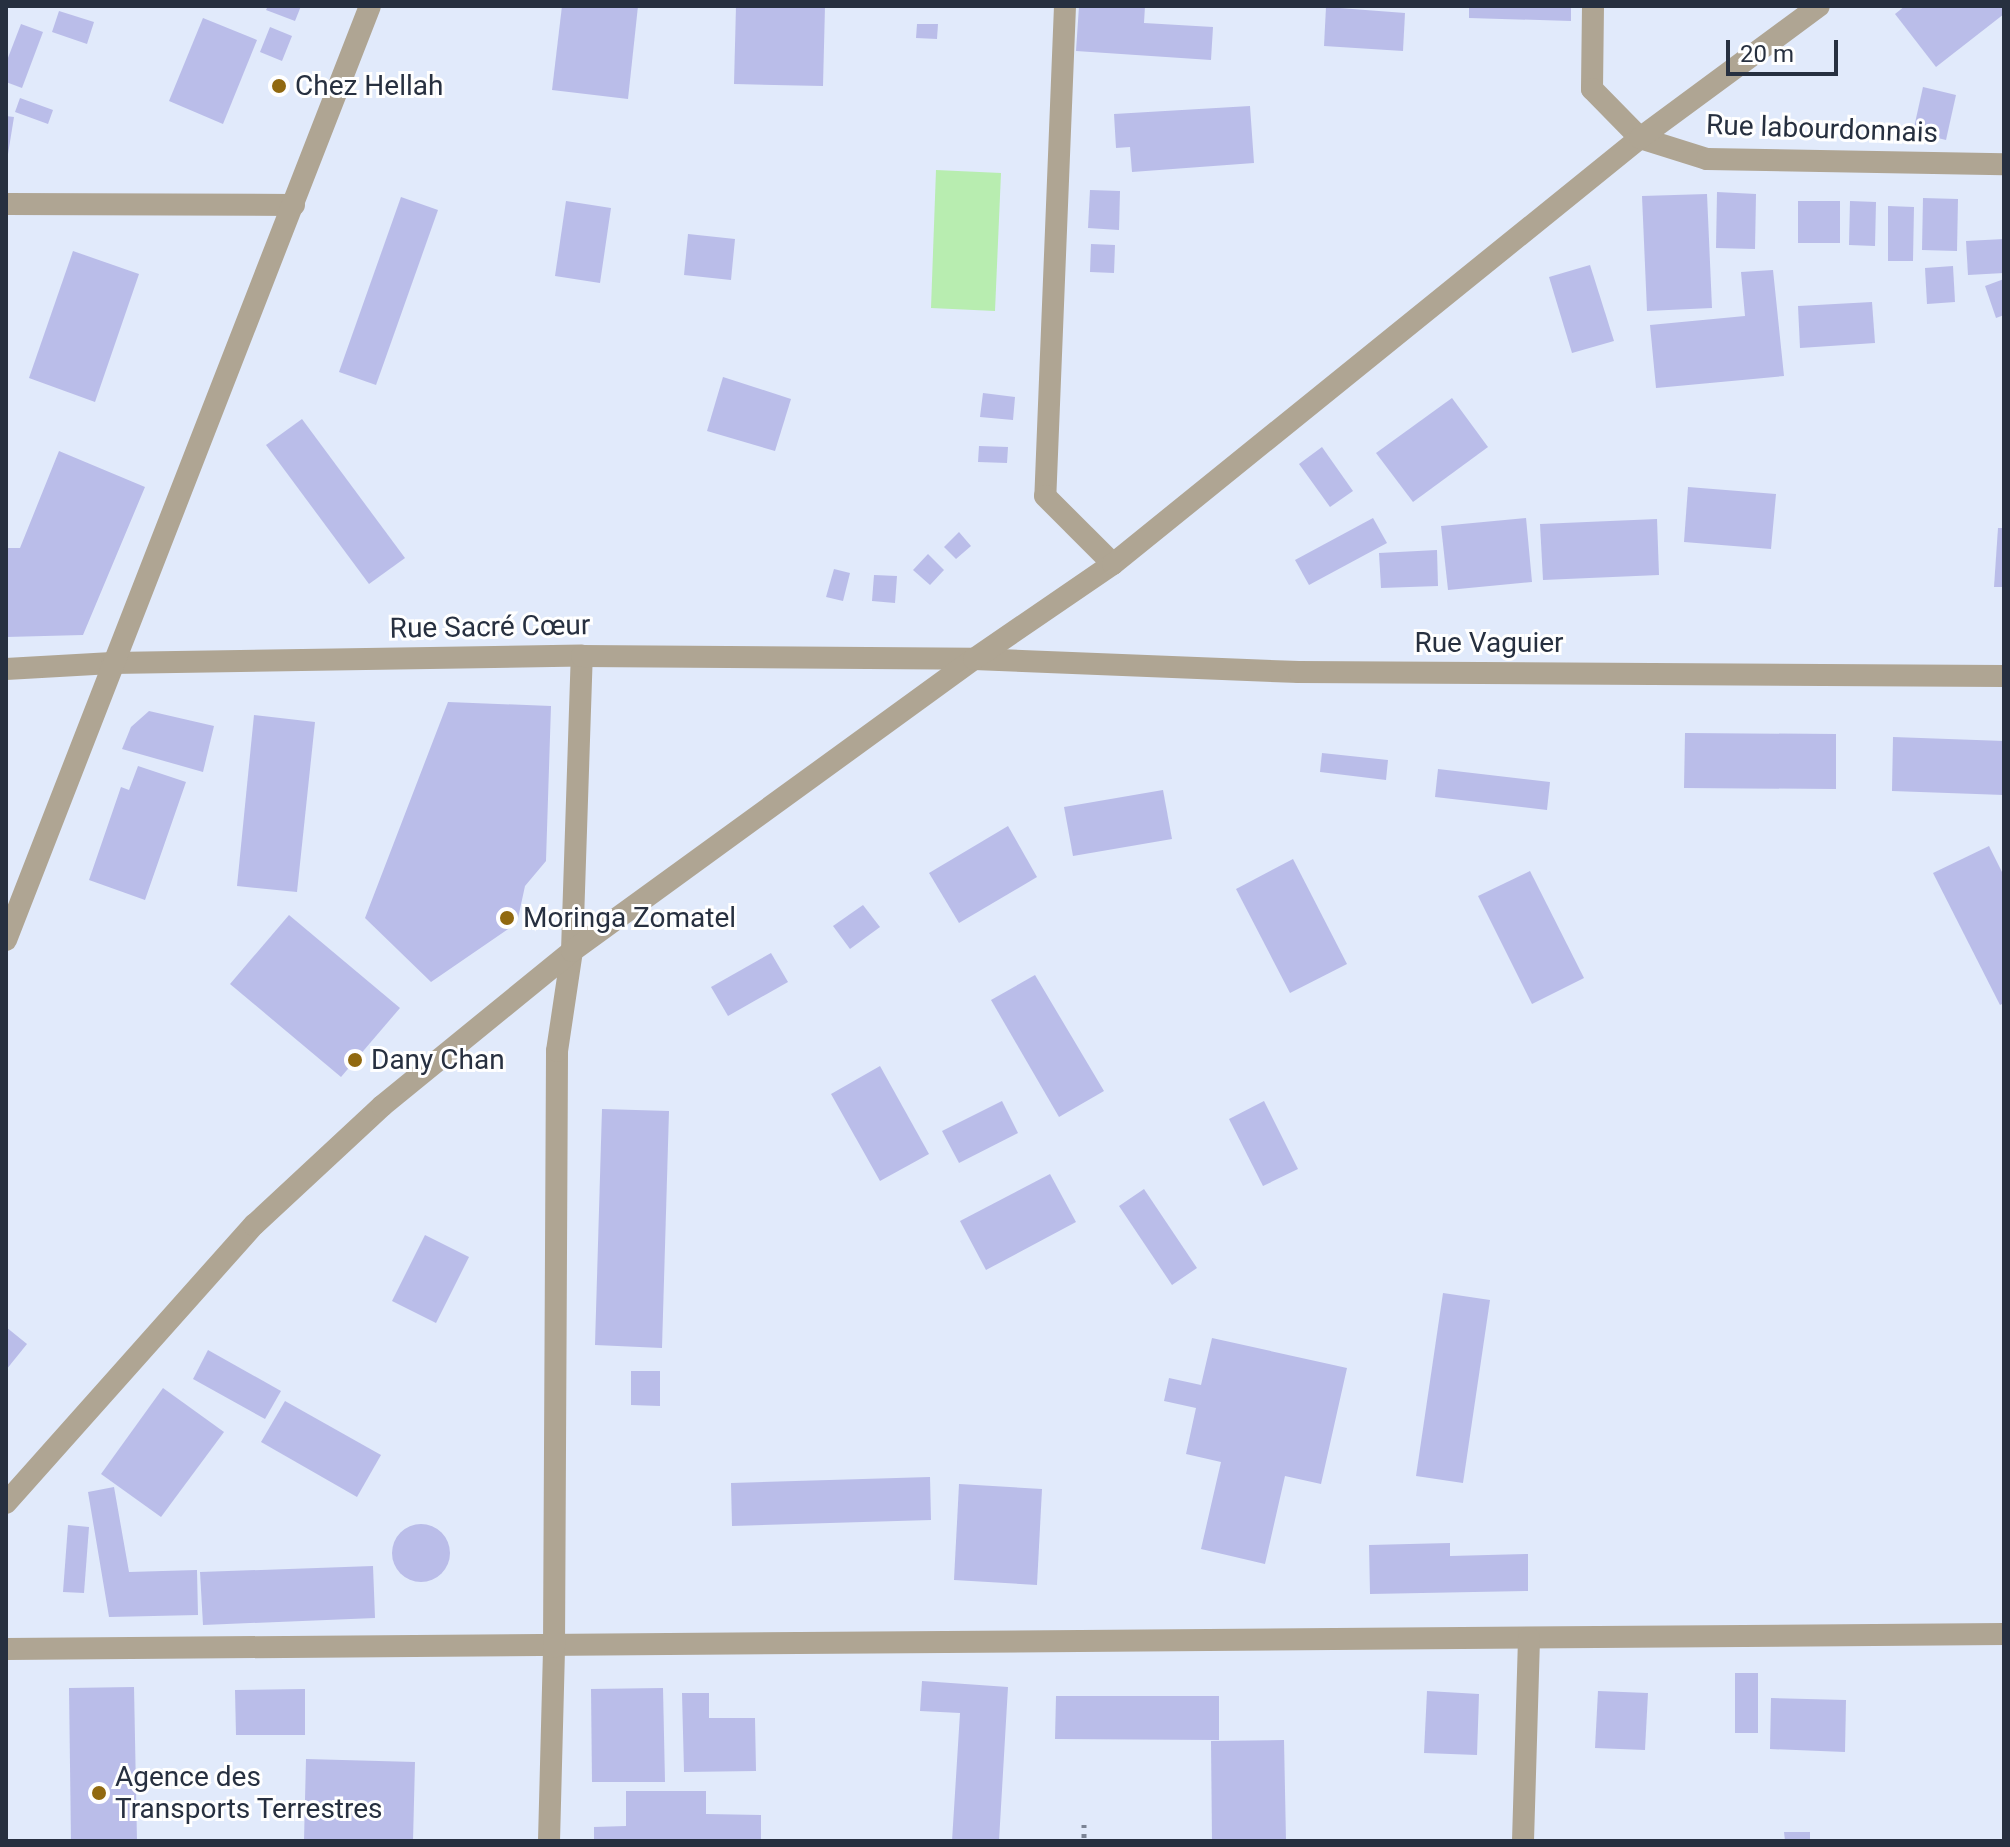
<!DOCTYPE html>
<html>
<head>
<meta charset="utf-8">
<style>
  body { margin:0 }
  #map { position:relative; width:2010px; height:1847px; overflow:hidden; background:#e1eafb; font-family:Roboto,sans-serif }
  div>[style] { position:absolute }
  [style*='--x'] { left:calc(var(--x)*1px); top:calc(var(--y)*1px); width:calc(var(--w)*1px); rotate:calc(var(--a)*1deg) }
  .green>* { inset:0; background:#b8edb0 }
  .building>* { inset:0; background:#babde9 }
  .round { border-radius:50% }
  .path>* { height:5px; margin-top:-2.5px; transform-origin:0; background:repeating-linear-gradient(90deg,#7b8495 0 4px,transparent 0 10px) }
  .minor>* { height:22px; margin:-11px; padding:0 11px; transform-origin:11px; border-radius:11px; background:#afa593 }
  .tertiary>* { height:22px; margin:-11px; padding:0 11px; transform-origin:11px; border-radius:11px; background:#afa593 }
  .dots>* { width:22px; height:22px; translate:-50% -50%; box-sizing:border-box; border:4px solid #fff; border-radius:50% }
  span { translate:-50% -50%; white-space:nowrap; text-align:center; line-height:1.15; -webkit-text-stroke:6px #fff; paint-order:stroke }
  .poi-label { font-size:28px; color:#273040 }
  .left { translate:0 -50%; text-align:left }
  .street-label { font-size:28px; color:#273040 }
  .frame { position:absolute; inset:0; border:8px solid #273040; pointer-events:none }
  .scale { position:absolute; left:1726px; top:40px; width:112px; height:36px; box-sizing:border-box; border:4px solid #273040; border-top:0; padding-left:10px; font-size:24px; line-height:28px; white-space:nowrap; color:#273040; -webkit-text-stroke:6px #fff; paint-order:stroke }
</style>
</head>
<body>
<div id="map">
  <div class="green">
    <i style="clip-path:polygon(936px 170px,1001px 173px,995px 311px,931px 308px)"></i>
  </div>
  <div class="building">
    <i style="clip-path:polygon(268px 6px,301px 6px,295px 21px,266px 10px)"></i>
    <i style="clip-path:polygon(562px 6px,638px 6px,628px 99px,552px 90px)"></i>
    <i style="clip-path:polygon(736px 6px,825px 6px,823px 86px,734px 84px)"></i>
    <i style="clip-path:polygon(1079px 6px,1145px 6px,1144px 23px,1213px 27px,1211px 60px,1076px 51px)"></i>
    <i style="clip-path:polygon(1469px 6px,1571px 6px,1571px 21px,1469px 18px)"></i>
    <i style="clip-path:polygon(1905px 6px,2004px 6px,2004px 14px,1936px 67px,1895px 14px)"></i>
    <i style="clip-path:polygon(1326px 7px,1405px 13px,1403px 51px,1324px 46px)"></i>
    <i style="clip-path:polygon(59px 11px,94px 22px,87px 44px,52px 32px)"></i>
    <i style="clip-path:polygon(203px 18px,257px 40px,223px 124px,169px 101px)"></i>
    <i style="clip-path:polygon(21px 24px,43px 32px,22px 88px,6px 82px,6px 63px)"></i>
    <i style="clip-path:polygon(917px 24px,938px 24px,937px 39px,916px 38px)"></i>
    <i style="clip-path:polygon(270px 27px,292px 36px,282px 61px,260px 52px)"></i>
    <i style="clip-path:polygon(1923px 87px,1956px 95px,1946px 140px,1913px 132px)"></i>
    <i style="clip-path:polygon(20px 98px,53px 110px,48px 124px,15px 112px)"></i>
    <i style="clip-path:polygon(1250px 106px,1254px 163px,1132px 172px,1130px 147px,1116px 148px,1114px 114px)"></i>
    <i style="clip-path:polygon(6px 116px,14px 117px,8px 154px,6px 154px)"></i>
    <i style="clip-path:polygon(1090px 190px,1120px 191px,1119px 230px,1088px 228px)"></i>
    <i style="clip-path:polygon(1717px 192px,1756px 194px,1755px 249px,1716px 248px)"></i>
    <i style="clip-path:polygon(1707px 194px,1712px 308px,1647px 311px,1642px 196px)"></i>
    <i style="clip-path:polygon(401px 197px,438px 210px,376px 385px,339px 372px)"></i>
    <i style="clip-path:polygon(1923px 198px,1958px 199px,1957px 251px,1922px 250px)"></i>
    <i style="clip-path:polygon(566px 201px,611px 208px,600px 283px,555px 276px)"></i>
    <i style="clip-path:polygon(1798px 201px,1840px 201px,1840px 243px,1798px 243px)"></i>
    <i style="clip-path:polygon(1850px 201px,1876px 202px,1875px 246px,1849px 245px)"></i>
    <i style="clip-path:polygon(1888px 206px,1914px 207px,1913px 261px,1888px 261px)"></i>
    <i style="clip-path:polygon(688px 234px,735px 239px,731px 280px,684px 275px)"></i>
    <i style="clip-path:polygon(2004px 239px,2004px 273px,1968px 275px,1966px 241px)"></i>
    <i style="clip-path:polygon(1091px 244px,1115px 245px,1114px 273px,1090px 272px)"></i>
    <i style="clip-path:polygon(73px 251px,139px 274px,95px 402px,29px 378px)"></i>
    <i style="clip-path:polygon(1590px 265px,1614px 341px,1572px 353px,1549px 277px)"></i>
    <i style="clip-path:polygon(1953px 266px,1955px 302px,1927px 304px,1925px 268px)"></i>
    <i style="clip-path:polygon(1773px 270px,1784px 376px,1656px 388px,1650px 325px,1745px 316px,1741px 272px)"></i>
    <i style="clip-path:polygon(2004px 279px,2004px 315px,1996px 318px,1985px 286px)"></i>
    <i style="clip-path:polygon(1872px 302px,1875px 343px,1800px 348px,1798px 306px)"></i>
    <i style="clip-path:polygon(723px 377px,791px 399px,775px 451px,707px 431px)"></i>
    <i style="clip-path:polygon(983px 393px,1015px 397px,1013px 420px,980px 417px)"></i>
    <i style="clip-path:polygon(1452px 398px,1488px 447px,1413px 502px,1376px 453px)"></i>
    <i style="clip-path:polygon(302px 419px,405px 558px,369px 584px,266px 445px)"></i>
    <i style="clip-path:polygon(979px 446px,1008px 447px,1007px 463px,978px 462px)"></i>
    <i style="clip-path:polygon(1322px 447px,1353px 491px,1330px 507px,1299px 464px)"></i>
    <i style="clip-path:polygon(59px 451px,145px 487px,83px 635px,6px 637px,6px 548px,20px 548px)"></i>
    <i style="clip-path:polygon(1688px 487px,1776px 494px,1771px 549px,1684px 542px)"></i>
    <i style="clip-path:polygon(1373px 518px,1387px 543px,1309px 585px,1295px 560px)"></i>
    <i style="clip-path:polygon(1526px 518px,1532px 582px,1448px 590px,1441px 526px)"></i>
    <i style="clip-path:polygon(1657px 519px,1659px 575px,1543px 580px,1540px 524px)"></i>
    <i style="clip-path:polygon(1998px 528px,2004px 528px,2004px 587px,1994px 587px)"></i>
    <i style="clip-path:polygon(959px 532px,971px 546px,956px 559px,944px 547px)"></i>
    <i style="clip-path:polygon(1437px 550px,1438px 586px,1381px 588px,1379px 553px)"></i>
    <i style="clip-path:polygon(928px 554px,944px 570px,930px 585px,913px 570px)"></i>
    <i style="clip-path:polygon(834px 569px,850px 573px,843px 601px,826px 597px)"></i>
    <i style="clip-path:polygon(874px 575px,897px 576px,895px 603px,872px 601px)"></i>
    <i style="clip-path:polygon(448px 702px,551px 706px,546px 861px,525px 886px,517px 923px,431px 982px,365px 918px)"></i>
    <i style="clip-path:polygon(149px 711px,214px 726px,203px 772px,122px 749px,131px 727px)"></i>
    <i style="clip-path:polygon(254px 715px,315px 722px,297px 892px,237px 886px)"></i>
    <i style="clip-path:polygon(1685px 733px,1836px 734px,1836px 789px,1684px 788px)"></i>
    <i style="clip-path:polygon(1893px 737px,2004px 741px,2004px 795px,1892px 791px)"></i>
    <i style="clip-path:polygon(1322px 753px,1388px 760px,1386px 780px,1320px 772px)"></i>
    <i style="clip-path:polygon(138px 766px,186px 782px,145px 900px,89px 880px,121px 787px,129px 790px)"></i>
    <i style="clip-path:polygon(1438px 769px,1550px 782px,1547px 810px,1435px 797px)"></i>
    <i style="clip-path:polygon(1163px 790px,1172px 839px,1073px 856px,1064px 807px)"></i>
    <i style="clip-path:polygon(1008px 826px,1037px 877px,959px 923px,929px 873px)"></i>
    <i style="clip-path:polygon(1989px 846px,2004px 876px,2004px 1003px,2000px 1005px,1933px 873px)"></i>
    <i style="clip-path:polygon(1293px 859px,1347px 964px,1290px 993px,1236px 889px)"></i>
    <i style="clip-path:polygon(1530px 871px,1584px 978px,1532px 1004px,1478px 896px)"></i>
    <i style="clip-path:polygon(863px 905px,880px 927px,850px 949px,833px 926px)"></i>
    <i style="clip-path:polygon(289px 915px,400px 1008px,341px 1077px,230px 984px)"></i>
    <i style="clip-path:polygon(771px 953px,788px 982px,728px 1016px,711px 987px)"></i>
    <i style="clip-path:polygon(1035px 975px,1104px 1091px,1059px 1117px,991px 1000px)"></i>
    <i style="clip-path:polygon(880px 1066px,929px 1154px,880px 1181px,831px 1094px)"></i>
    <i style="clip-path:polygon(1002px 1101px,1018px 1133px,959px 1163px,942px 1131px)"></i>
    <i style="clip-path:polygon(1264px 1101px,1298px 1169px,1263px 1186px,1229px 1119px)"></i>
    <i style="clip-path:polygon(602px 1109px,669px 1111px,662px 1348px,595px 1345px)"></i>
    <i style="clip-path:polygon(1050px 1174px,1076px 1222px,986px 1270px,960px 1221px)"></i>
    <i style="clip-path:polygon(1144px 1189px,1197px 1268px,1172px 1285px,1119px 1206px)"></i>
    <i style="clip-path:polygon(425px 1235px,469px 1257px,436px 1323px,392px 1301px)"></i>
    <i style="clip-path:polygon(1443px 1293px,1490px 1300px,1463px 1483px,1416px 1476px)"></i>
    <i style="clip-path:polygon(6px 1327px,27px 1344px,6px 1370px)"></i>
    <i style="clip-path:polygon(1212px 1338px,1347px 1368px,1321px 1484px,1285px 1476px,1265px 1564px,1201px 1549px,1221px 1462px,1186px 1454px,1196px 1408px,1164px 1401px,1169px 1378px,1201px 1385px)"></i>
    <i style="clip-path:polygon(208px 1350px,281px 1391px,265px 1419px,193px 1379px)"></i>
    <i style="clip-path:polygon(631px 1371px,660px 1371px,660px 1406px,631px 1405px)"></i>
    <i style="clip-path:polygon(163px 1388px,224px 1432px,161px 1517px,101px 1474px)"></i>
    <i style="clip-path:polygon(285px 1401px,381px 1455px,357px 1497px,261px 1442px)"></i>
    <i style="clip-path:polygon(930px 1477px,931px 1520px,732px 1526px,731px 1483px)"></i>
    <i style="clip-path:polygon(959px 1484px,1042px 1489px,1037px 1585px,954px 1580px)"></i>
    <i style="clip-path:polygon(114px 1487px,129px 1572px,197px 1570px,198px 1615px,109px 1617px,88px 1492px)"></i>
    <i class="round" style="left:392px;top:1524px;width:58px;height:58px"></i>
    <i style="clip-path:polygon(68px 1525px,89px 1527px,84px 1593px,63px 1592px)"></i>
    <i style="clip-path:polygon(1450px 1543px,1450px 1556px,1528px 1554px,1528px 1591px,1370px 1594px,1369px 1545px)"></i>
    <i style="clip-path:polygon(373px 1566px,375px 1618px,203px 1625px,200px 1572px)"></i>
    <i style="clip-path:polygon(1735px 1673px,1758px 1673px,1758px 1733px,1735px 1733px)"></i>
    <i style="clip-path:polygon(922px 1681px,1008px 1687px,999px 1841px,952px 1841px,960px 1713px,920px 1711px)"></i>
    <i style="clip-path:polygon(134px 1687px,137px 1841px,71px 1841px,69px 1688px)"></i>
    <i style="clip-path:polygon(663px 1688px,665px 1782px,592px 1782px,591px 1689px)"></i>
    <i style="clip-path:polygon(305px 1689px,305px 1735px,236px 1735px,235px 1690px)"></i>
    <i style="clip-path:polygon(1427px 1691px,1479px 1694px,1477px 1755px,1424px 1753px)"></i>
    <i style="clip-path:polygon(1598px 1691px,1648px 1693px,1645px 1750px,1595px 1748px)"></i>
    <i style="clip-path:polygon(682px 1693px,709px 1693px,709px 1718px,755px 1718px,756px 1771px,684px 1772px)"></i>
    <i style="clip-path:polygon(1056px 1696px,1219px 1696px,1219px 1740px,1055px 1739px)"></i>
    <i style="clip-path:polygon(1771px 1698px,1846px 1700px,1845px 1752px,1770px 1749px)"></i>
    <i style="clip-path:polygon(1284px 1740px,1286px 1841px,1212px 1841px,1211px 1741px)"></i>
    <i style="clip-path:polygon(306px 1759px,415px 1762px,413px 1841px,304px 1841px)"></i>
    <i style="clip-path:polygon(626px 1791px,706px 1791px,706px 1814px,761px 1815px,761px 1841px,594px 1841px,594px 1827px,626px 1826px)"></i>
    <i style="clip-path:polygon(1784px 1832px,1810px 1832px,1810px 1841px,1785px 1841px)"></i>
  </div>
  <div class="path">
    <i style="--x:1084;--y:1824;--w:17;--a:90"></i>
  </div>
  <div class="minor">
    <i style="--x:1065;--y:6;--w:490;--a:92.3"></i>
    <i style="--x:1045;--y:496;--w:96;--a:45"></i>
    <i style="--x:1593;--y:6;--w:83;--a:90.7"></i>
    <i style="--x:1592;--y:89;--w:69;--a:45.6"></i>
    <i style="--x:1640;--y:138;--w:70;--a:17.4"></i>
    <i style="--x:1707;--y:159;--w:297;--a:1"></i>
    <i style="--x:6;--y:204;--w:288;--a:0.2"></i>
    <i style="--x:6;--y:1649;--w:1998;--a:-0.43"></i>
    <i style="--x:549;--y:1841;--w:194;--a:-88.5"></i>
    <i style="--x:554;--y:1647;--w:596;--a:-89.71"></i>
    <i style="--x:557;--y:1051;--w:101;--a:-81.5"></i>
    <i style="--x:572;--y:951;--w:295;--a:-88.1"></i>
    <i style="--x:1523;--y:1841;--w:203;--a:-88.3"></i>
  </div>
  <div class="tertiary">
    <i style="--x:6;--y:669;--w:106;--a:-3.2"></i>
    <i style="--x:112;--y:663;--w:470;--a:-0.9"></i>
    <i style="--x:582;--y:656;--w:392;--a:0.4"></i>
    <i style="--x:974;--y:659;--w:325;--a:2.3"></i>
    <i style="--x:1299;--y:672;--w:705;--a:0.33"></i>
    <i style="--x:6;--y:940;--w:1002;--a:-68.71"></i>
    <i style="--x:6;--y:1503;--w:373;--a:-48.3"></i>
    <i style="--x:254;--y:1225;--w:175;--a:-42.9"></i>
    <i style="--x:382;--y:1106;--w:245;--a:-39.2"></i>
    <i style="--x:572;--y:951;--w:497;--a:-36"></i>
    <i style="--x:974;--y:659;--w:168;--a:-34.4"></i>
    <i style="--x:1113;--y:564;--w:678;--a:-38.95"></i>
    <i style="--x:1640;--y:138;--w:222;--a:-36.4"></i>
  </div>
  <div class="dots">
    <i style="left:279px;top:86px;background:#916910"></i>
    <i style="left:507px;top:918px;background:#916910"></i>
    <i style="left:355px;top:1060px;background:#916910"></i>
    <i style="left:99px;top:1793px;background:#916910"></i>
  </div>
  <div class="poi-label">
    <span class="left" style="left:295px;top:86px">Chez Hellah</span>
    <span class="left" style="left:523px;top:918px">Moringa Zomatel</span>
    <span class="left" style="left:371px;top:1060px">Dany Chan</span>
    <span class="left" style="left:115px;top:1793px">Agence des<br>Transports Terrestres</span>
  </div>
  <div class="street-label">
    <span style="left:1822px;top:129px;rotate:2deg">Rue labourdonnais</span>
    <span style="left:490px;top:627px;rotate:-1deg">Rue Sacré Cœur</span>
    <span style="left:1489px;top:643px">Rue Vaguier</span>
  </div>
  <div class="frame"></div>
  <div class="scale">20 m</div>
</div>
</body>
</html>
